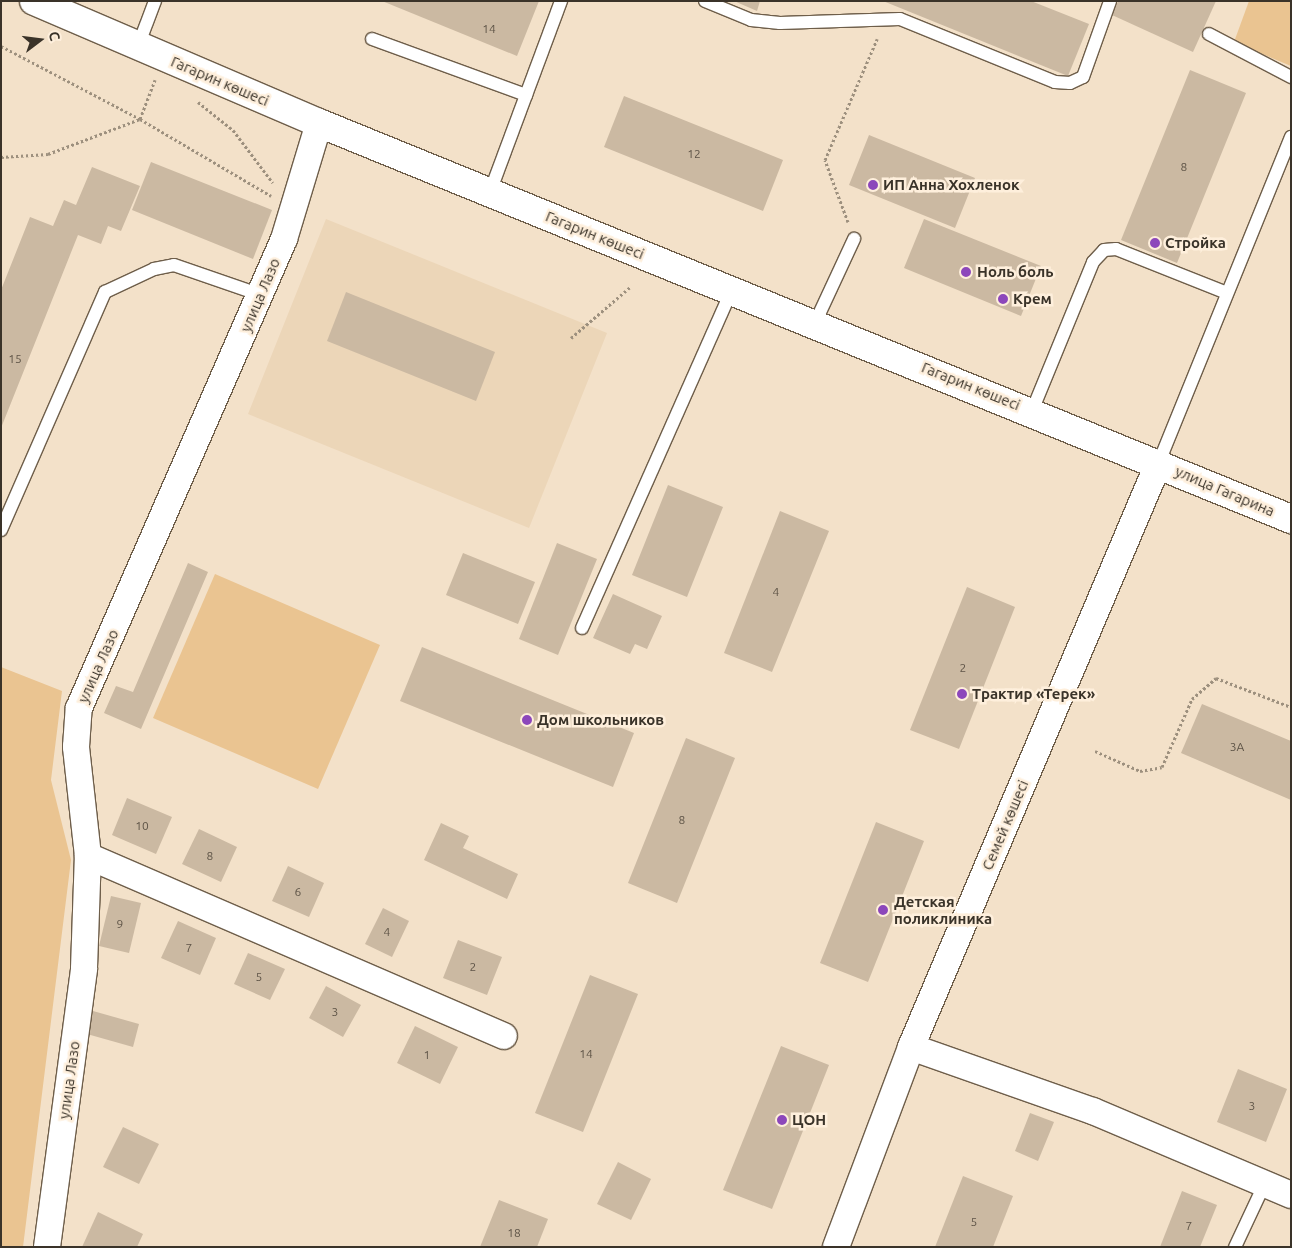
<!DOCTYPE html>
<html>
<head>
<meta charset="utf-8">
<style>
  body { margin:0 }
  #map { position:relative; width:1292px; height:1248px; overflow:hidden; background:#f3e1c9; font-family:Ubuntu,sans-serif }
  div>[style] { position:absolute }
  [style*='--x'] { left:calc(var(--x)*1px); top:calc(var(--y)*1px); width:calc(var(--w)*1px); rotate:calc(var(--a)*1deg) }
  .built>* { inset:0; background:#ecd6b8 }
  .green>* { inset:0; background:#eac491 }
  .building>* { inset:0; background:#cbb9a2 }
  .path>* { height:3px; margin-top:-1.5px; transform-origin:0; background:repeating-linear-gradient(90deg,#9d907e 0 2.5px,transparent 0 5px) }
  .roads { filter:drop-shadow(1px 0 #6e5e4a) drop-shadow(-1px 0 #6e5e4a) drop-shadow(0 1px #6e5e4a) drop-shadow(0 -1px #6e5e4a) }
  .lane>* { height:12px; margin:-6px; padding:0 6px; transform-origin:6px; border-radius:6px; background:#fff }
  .street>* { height:26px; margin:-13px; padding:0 13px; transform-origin:13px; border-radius:13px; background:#fff }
  .secondary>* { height:28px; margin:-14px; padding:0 14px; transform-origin:14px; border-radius:14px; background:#fff }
  .dots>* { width:14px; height:14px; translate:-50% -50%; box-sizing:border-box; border:2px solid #feefdc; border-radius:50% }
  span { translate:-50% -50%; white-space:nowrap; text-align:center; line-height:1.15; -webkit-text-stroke:5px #feefdc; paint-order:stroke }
  .number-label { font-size:12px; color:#5e5447 }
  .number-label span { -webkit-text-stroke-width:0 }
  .street-label { font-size:15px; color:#3a3329 }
  .poi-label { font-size:15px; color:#3a3329; font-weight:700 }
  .left { translate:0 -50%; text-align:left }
  .frame { position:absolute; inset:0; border:2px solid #3a3329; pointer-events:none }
  .north { position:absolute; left:15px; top:15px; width:50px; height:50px; -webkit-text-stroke:4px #feefdc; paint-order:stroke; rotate:75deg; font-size:14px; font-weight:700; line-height:20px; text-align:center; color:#3a3329 }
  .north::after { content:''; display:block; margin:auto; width:18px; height:22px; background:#3a3329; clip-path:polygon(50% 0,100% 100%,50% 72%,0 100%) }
</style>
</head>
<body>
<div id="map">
  <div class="built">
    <i style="clip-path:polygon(326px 219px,607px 333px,529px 528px,248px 414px)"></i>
  </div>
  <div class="green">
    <i style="clip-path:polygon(1249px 1px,1291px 1px,1291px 66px,1234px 42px)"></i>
    <i style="clip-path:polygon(215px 574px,380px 645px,318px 789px,153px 718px)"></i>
    <i style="clip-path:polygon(1px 667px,62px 691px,51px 780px,71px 860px,23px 1247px,1px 1247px)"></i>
  </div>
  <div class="building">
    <i style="clip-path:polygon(382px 1px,539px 1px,517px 56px)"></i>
    <i style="clip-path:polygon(734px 1px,760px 1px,757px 11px)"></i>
    <i style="clip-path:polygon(883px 1px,1031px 1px,1089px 24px,1068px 76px)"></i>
    <i style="clip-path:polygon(1118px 1px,1216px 1px,1193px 52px,1112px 15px)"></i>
    <i style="clip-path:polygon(1190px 70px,1246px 93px,1177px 263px,1121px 240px)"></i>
    <i style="clip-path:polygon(624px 96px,783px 160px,763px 211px,604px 147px)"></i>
    <i style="clip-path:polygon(869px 135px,975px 178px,955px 228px,849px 185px)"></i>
    <i style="clip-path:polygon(151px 162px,272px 210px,253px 259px,132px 210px)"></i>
    <i style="clip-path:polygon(92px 167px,140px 186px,121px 231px,108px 226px,101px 244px,78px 235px,1px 428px,1px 290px,30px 217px,53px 226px,64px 200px,76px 205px)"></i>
    <i style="clip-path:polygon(924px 219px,1041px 266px,1021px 316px,904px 268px)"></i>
    <i style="clip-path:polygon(346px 292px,495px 352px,476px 401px,327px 341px)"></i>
    <i style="clip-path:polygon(668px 485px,723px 507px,687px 597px,632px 575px)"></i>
    <i style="clip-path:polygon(780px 511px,829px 531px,772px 672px,724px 653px)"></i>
    <i style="clip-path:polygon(557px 543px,597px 559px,558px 655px,519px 639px)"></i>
    <i style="clip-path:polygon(463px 553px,535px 582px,518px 624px,446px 595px)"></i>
    <i style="clip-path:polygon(188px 563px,208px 572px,141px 729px,104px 713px,116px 686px,133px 692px)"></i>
    <i style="clip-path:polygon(967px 587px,1015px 607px,959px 749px,910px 730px)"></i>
    <i style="clip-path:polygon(613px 594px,662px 616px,647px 649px,635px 644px,630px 654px,593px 638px)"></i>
    <i style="clip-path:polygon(422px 647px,634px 733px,613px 787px,400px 701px)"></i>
    <i style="clip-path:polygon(1202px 704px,1291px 741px,1291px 800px,1181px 753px)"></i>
    <i style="clip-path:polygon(686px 738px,735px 758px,677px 903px,628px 883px)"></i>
    <i style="clip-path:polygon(127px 798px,172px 817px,156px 854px,112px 835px)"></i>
    <i style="clip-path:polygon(876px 822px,924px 841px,868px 982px,820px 963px)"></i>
    <i style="clip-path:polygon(441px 823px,469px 836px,463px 848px,518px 874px,507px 899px,424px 860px)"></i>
    <i style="clip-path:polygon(199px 829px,237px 847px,221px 882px,182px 864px)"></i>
    <i style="clip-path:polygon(288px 866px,324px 883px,309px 917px,272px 901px)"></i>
    <i style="clip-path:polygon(111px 896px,141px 903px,129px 953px,99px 946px)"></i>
    <i style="clip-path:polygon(383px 908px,409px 921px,392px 957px,365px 944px)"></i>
    <i style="clip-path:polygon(178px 921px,216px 938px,200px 975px,161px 958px)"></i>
    <i style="clip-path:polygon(458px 940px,502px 957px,487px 995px,443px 978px)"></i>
    <i style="clip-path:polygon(248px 953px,285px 969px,270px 1000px,234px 984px)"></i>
    <i style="clip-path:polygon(590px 975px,638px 994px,583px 1132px,535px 1113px)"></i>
    <i style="clip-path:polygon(326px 986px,361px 1005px,343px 1037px,309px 1018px)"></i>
    <i style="clip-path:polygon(93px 1011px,139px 1024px,133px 1047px,87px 1034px)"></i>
    <i style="clip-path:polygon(415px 1026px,458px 1047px,440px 1084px,397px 1063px)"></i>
    <i style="clip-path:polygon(781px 1046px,829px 1065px,772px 1209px,723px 1190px)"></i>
    <i style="clip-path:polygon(1238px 1069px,1287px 1089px,1266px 1142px,1217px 1122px)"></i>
    <i style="clip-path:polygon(1030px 1113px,1054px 1122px,1038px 1161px,1015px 1151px)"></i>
    <i style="clip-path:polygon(123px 1127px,159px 1144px,139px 1184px,103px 1167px)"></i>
    <i style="clip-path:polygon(618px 1162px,651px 1179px,631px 1220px,597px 1204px)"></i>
    <i style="clip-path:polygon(963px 1176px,1013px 1196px,993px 1247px,935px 1247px)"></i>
    <i style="clip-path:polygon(1182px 1191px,1217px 1205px,1200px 1247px,1160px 1247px)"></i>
    <i style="clip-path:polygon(499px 1200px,548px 1219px,537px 1247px,480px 1247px)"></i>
    <i style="clip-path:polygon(98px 1212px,143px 1234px,137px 1247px,82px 1247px)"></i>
  </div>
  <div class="path">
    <i style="--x:1;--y:46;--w:157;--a:27.7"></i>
    <i style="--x:140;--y:119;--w:152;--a:30.4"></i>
    <i style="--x:198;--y:102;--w:45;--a:38.7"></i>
    <i style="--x:233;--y:130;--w:66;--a:53"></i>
    <i style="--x:1;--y:157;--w:47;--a:-3.7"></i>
    <i style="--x:48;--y:154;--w:98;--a:-20.8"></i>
    <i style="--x:140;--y:119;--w:42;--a:-69"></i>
    <i style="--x:848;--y:222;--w:66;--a:-110.4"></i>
    <i style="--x:825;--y:160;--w:132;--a:-66.7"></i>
    <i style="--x:571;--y:338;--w:78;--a:-40.8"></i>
    <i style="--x:1095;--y:751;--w:49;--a:24"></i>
    <i style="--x:1140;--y:771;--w:22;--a:-10"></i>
    <i style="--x:1162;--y:767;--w:74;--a:-66.2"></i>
    <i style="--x:1192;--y:699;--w:32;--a:-41"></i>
    <i style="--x:1216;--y:678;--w:80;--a:21.1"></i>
  </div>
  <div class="roads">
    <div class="lane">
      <i style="--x:705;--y:1;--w:50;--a:22.4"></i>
      <i style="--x:751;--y:20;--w:29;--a:6"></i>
      <i style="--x:780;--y:23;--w:120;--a:-1.9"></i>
      <i style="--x:900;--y:19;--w:167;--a:22.1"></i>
      <i style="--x:1055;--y:82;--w:15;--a:4"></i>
      <i style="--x:1070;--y:83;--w:14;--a:-25"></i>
      <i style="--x:1083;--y:77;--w:81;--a:-70.4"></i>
      <i style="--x:1209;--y:34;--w:93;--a:27.7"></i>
      <i style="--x:372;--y:39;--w:164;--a:20"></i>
      <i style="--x:138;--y:46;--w:48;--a:-69.3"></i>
      <i style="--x:490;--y:192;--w:204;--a:-69.6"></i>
      <i style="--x:815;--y:323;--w:93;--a:-65.1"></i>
      <i style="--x:1032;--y:411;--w:161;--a:-67.7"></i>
      <i style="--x:1093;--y:262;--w:16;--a:-47"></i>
      <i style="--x:1104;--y:250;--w:12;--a:-5"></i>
      <i style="--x:1116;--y:249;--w:119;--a:21.6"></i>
      <i style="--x:1159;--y:462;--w:351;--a:-67.9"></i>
      <i style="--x:1;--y:530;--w:260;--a:-66.4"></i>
      <i style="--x:105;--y:292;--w:54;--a:-25.1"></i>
      <i style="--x:154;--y:269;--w:20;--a:-11"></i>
      <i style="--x:174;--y:265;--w:92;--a:19"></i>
      <i style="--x:582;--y:628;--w:370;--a:-66.1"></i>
      <i style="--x:1235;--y:1247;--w:68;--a:-64.9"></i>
    </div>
    <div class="street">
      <i style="--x:88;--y:856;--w:453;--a:23.4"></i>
      <i style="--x:911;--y:1047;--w:193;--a:19.4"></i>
      <i style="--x:1093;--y:1111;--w:215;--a:23"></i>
      <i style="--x:47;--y:1247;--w:281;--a:-82.4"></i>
      <i style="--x:84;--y:968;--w:112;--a:-88"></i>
      <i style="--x:88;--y:856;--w:110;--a:-96.3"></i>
      <i style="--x:76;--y:747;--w:39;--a:-86"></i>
      <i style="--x:79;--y:708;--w:512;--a:-66.39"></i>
      <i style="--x:284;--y:239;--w:121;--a:-73.2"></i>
      <i style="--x:836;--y:1247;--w:214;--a:-69.4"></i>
      <i style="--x:911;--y:1047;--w:635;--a:-67.03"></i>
    </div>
    <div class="secondary">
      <i style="--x:34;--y:1;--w:310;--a:23.2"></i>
      <i style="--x:319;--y:123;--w:1050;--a:22.17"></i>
    </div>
  </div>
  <div class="dots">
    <i style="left:873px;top:185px;background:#8c47bb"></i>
    <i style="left:1155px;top:243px;background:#8c47bb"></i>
    <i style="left:966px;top:272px;background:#8c47bb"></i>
    <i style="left:1003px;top:299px;background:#8c47bb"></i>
    <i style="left:962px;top:694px;background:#8c47bb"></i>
    <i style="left:527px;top:720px;background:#8c47bb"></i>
    <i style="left:883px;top:910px;background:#8c47bb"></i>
    <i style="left:782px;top:1120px;background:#8c47bb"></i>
  </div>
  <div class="number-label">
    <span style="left:489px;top:29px">14</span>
    <span style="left:694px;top:154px">12</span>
    <span style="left:1184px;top:167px">8</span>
    <span style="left:15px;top:359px">15</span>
    <span style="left:776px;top:592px">4</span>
    <span style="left:963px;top:668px">2</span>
    <span style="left:1237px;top:747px">3А</span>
    <span style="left:682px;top:820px">8</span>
    <span style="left:142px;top:826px">10</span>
    <span style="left:210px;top:856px">8</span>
    <span style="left:298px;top:892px">6</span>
    <span style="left:120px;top:924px">9</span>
    <span style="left:387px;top:932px">4</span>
    <span style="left:189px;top:948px">7</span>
    <span style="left:473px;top:967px">2</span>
    <span style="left:259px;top:977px">5</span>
    <span style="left:335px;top:1012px">3</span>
    <span style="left:586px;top:1054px">14</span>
    <span style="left:427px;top:1055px">1</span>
    <span style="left:1252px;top:1106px">3</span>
    <span style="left:974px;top:1222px">5</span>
    <span style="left:1189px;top:1226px">7</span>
    <span style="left:514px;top:1233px">18</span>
  </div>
  <div class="street-label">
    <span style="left:220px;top:81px;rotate:23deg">Гагарин көшесі</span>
    <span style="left:595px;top:235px;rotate:22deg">Гагарин көшесі</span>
    <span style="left:260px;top:295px;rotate:-67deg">улица Лазо</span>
    <span style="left:971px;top:386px;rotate:22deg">Гагарин көшесі</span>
    <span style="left:1225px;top:491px;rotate:23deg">улица Гагарина</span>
    <span style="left:98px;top:666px;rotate:-66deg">улица Лазо</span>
    <span style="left:1005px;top:825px;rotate:-67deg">Семей көшесі</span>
    <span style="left:69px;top:1080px;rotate:-82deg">улица Лазо</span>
  </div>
  <div class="poi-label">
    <span class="left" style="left:883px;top:185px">ИП Анна Хохленок</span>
    <span class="left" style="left:1165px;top:243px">Стройка</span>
    <span class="left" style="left:977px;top:272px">Ноль боль</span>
    <span class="left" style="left:1013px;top:299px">Крем</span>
    <span class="left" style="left:972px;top:694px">Трактир «Терек»</span>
    <span class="left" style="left:537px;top:720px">Дом школьников</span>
    <span class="left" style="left:894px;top:910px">Детская<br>поликлиника</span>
    <span class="left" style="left:792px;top:1120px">ЦОН</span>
  </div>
  <div class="frame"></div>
  <div class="north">С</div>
</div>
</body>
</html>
